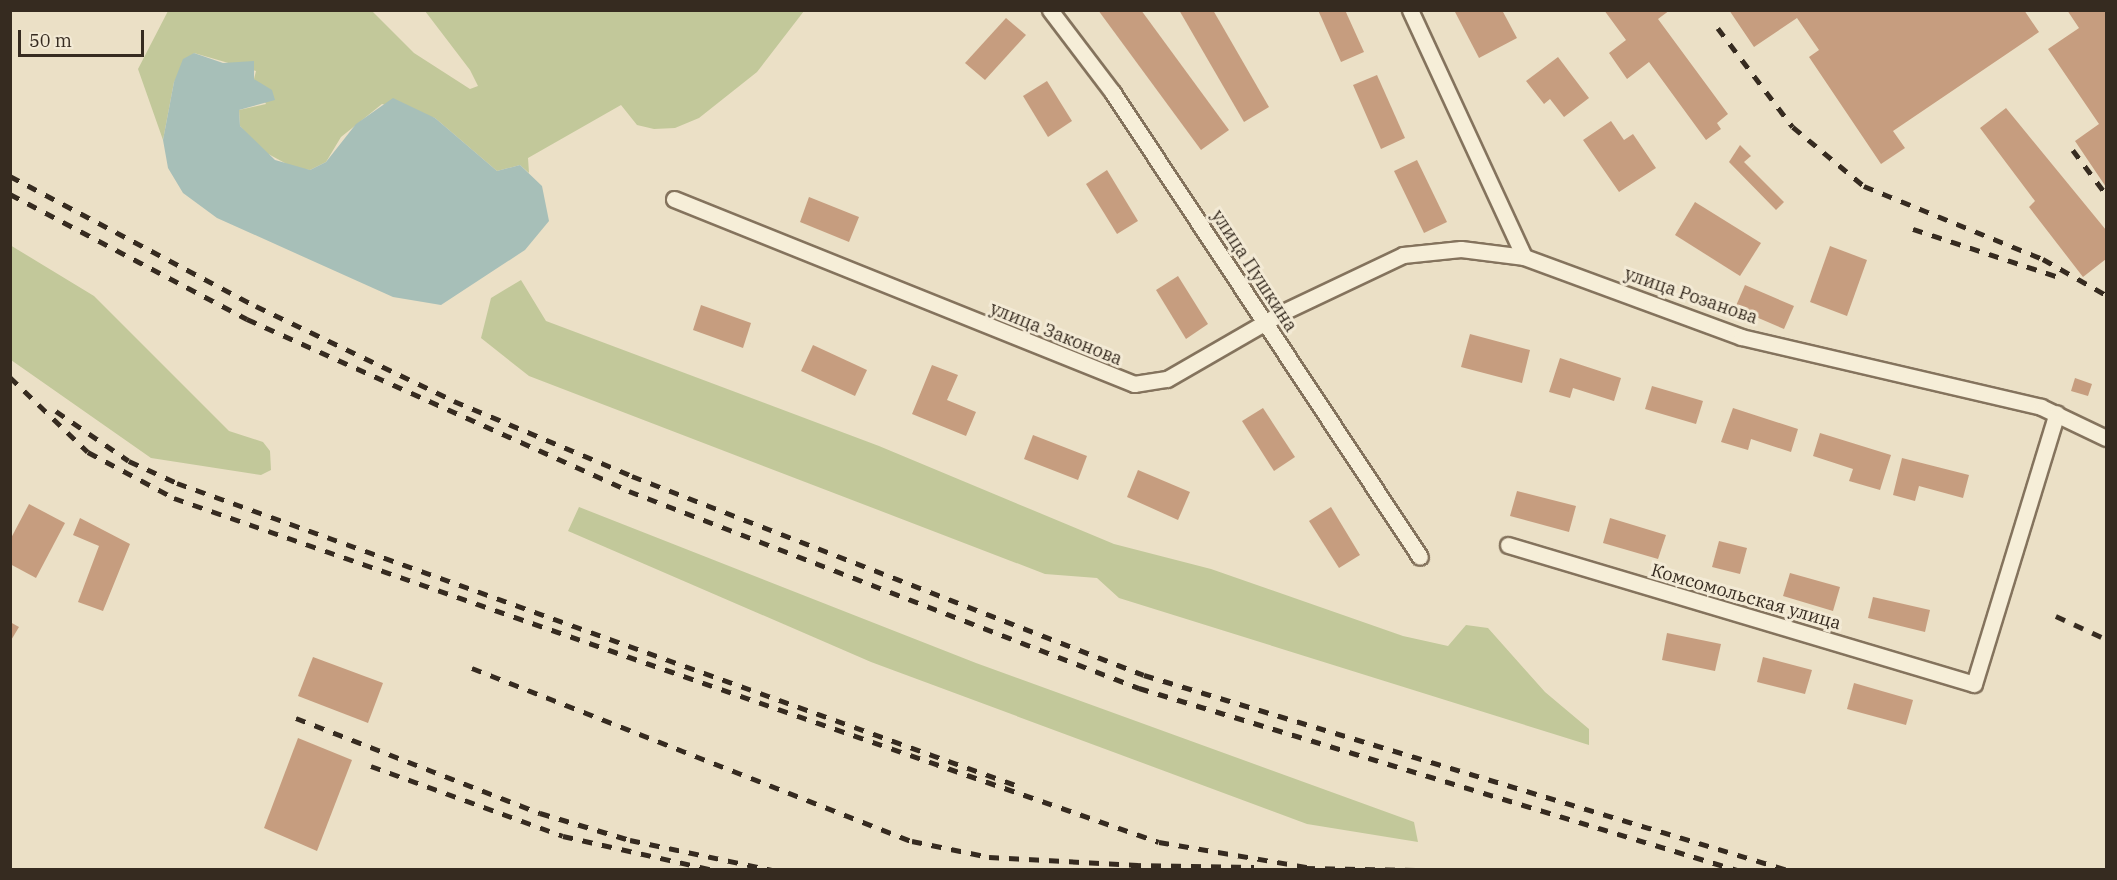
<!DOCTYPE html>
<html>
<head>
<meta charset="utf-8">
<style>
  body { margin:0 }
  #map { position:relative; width:2117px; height:880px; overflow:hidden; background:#ebe0c6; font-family:"IBM Plex Serif",serif }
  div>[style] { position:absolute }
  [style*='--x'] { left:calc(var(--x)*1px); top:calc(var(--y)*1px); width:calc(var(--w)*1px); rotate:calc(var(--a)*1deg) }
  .green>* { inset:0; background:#c2c89a }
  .water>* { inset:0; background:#a7bfb8 }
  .building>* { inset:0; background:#c69d7f }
  .roads { filter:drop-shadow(2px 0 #84735d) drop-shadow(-2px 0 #84735d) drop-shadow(0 2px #84735d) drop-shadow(0 -2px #84735d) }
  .street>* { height:15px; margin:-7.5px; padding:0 7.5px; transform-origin:7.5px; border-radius:7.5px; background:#f6eed8 }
  .rail>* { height:4.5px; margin-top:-2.25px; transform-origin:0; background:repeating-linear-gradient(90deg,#362b20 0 10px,transparent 0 20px) }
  span { translate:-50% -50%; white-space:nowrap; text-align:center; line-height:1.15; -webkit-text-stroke:6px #f3ead5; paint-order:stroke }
  .street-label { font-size:18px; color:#362b20 }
  .frame { position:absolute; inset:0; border:12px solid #362b20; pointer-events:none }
  .scale { position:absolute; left:18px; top:30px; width:126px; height:27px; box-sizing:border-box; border:3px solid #362b20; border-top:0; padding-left:8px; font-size:18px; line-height:21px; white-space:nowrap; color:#362b20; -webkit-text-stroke:4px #f3ead5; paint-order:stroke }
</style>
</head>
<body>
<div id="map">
  <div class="green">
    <i style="clip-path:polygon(168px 11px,372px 11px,414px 53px,470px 89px,478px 86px,470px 70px,425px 11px,804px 11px,757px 72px,699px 118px,675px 128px,654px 129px,637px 125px,621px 105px,528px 158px,529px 173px,520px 165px,497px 171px,435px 118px,382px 104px,341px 137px,326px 162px,310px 170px,294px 168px,261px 150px,240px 126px,239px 110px,266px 104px,254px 79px,256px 71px,194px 53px,174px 82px,163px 140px,138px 69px)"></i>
    <i style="clip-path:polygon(10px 245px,94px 296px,229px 431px,263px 442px,270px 451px,271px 470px,261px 475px,151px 458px,11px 360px)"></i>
    <i style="clip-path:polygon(521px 280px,546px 321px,879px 446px,1114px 544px,1211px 569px,1403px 636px,1448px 646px,1466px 625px,1488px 628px,1545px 692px,1589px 729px,1589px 745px,1119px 598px,1097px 578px,1045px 574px,529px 376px,481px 338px,491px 298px)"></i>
    <i style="clip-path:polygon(579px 507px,976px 663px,1414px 822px,1418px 842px,1307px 824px,871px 662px,568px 531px)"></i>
  </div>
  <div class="water">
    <i style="clip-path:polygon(194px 53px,223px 63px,254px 61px,254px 79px,272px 90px,275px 100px,239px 110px,240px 126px,275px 160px,310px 170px,326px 162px,356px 124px,393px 98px,435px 118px,497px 171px,520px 165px,542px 186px,549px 221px,525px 250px,441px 305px,393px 297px,217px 218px,183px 193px,168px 168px,163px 140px,174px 82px,183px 59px)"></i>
  </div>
  <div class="building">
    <i style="clip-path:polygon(1098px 10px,1141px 10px,1229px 130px,1201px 150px)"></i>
    <i style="clip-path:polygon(1179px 10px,1213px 10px,1269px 107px,1244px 122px)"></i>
    <i style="clip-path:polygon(1318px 10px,1345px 10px,1364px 52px,1341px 62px)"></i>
    <i style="clip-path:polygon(1454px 10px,1502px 10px,1517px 38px,1479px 58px)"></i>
    <i style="clip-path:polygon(1604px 10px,1670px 10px,1658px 19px,1728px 114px,1717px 123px,1721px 129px,1706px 140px,1649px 62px,1627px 79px,1609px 53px,1626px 40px)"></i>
    <i style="clip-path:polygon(1729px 10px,2024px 10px,2039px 32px,1893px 131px,1905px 148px,1881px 164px,1809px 57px,1819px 50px,1797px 18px,1754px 47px)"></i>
    <i style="clip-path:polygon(2067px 10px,2106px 10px,2106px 187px,2075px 141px,2099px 124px,2048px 49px,2079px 28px)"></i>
    <i style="clip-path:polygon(1006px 18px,1026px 35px,985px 80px,965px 63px)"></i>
    <i style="clip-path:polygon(1558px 57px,1589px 98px,1564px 117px,1550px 99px,1544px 104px,1526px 81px)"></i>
    <i style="clip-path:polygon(1377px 75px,1405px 138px,1381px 149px,1353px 85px)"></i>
    <i style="clip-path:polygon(1047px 81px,1072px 121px,1048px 137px,1023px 96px)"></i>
    <i style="clip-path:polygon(2006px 108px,2106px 230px,2106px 259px,2083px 277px,2029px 207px,2035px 201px,1980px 128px)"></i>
    <i style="clip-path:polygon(1611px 121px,1624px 140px,1633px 134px,1656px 168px,1619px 192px,1583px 140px)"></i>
    <i style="clip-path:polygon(1740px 145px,1751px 156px,1744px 162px,1784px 202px,1776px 210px,1729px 162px)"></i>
    <i style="clip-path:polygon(1417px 160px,1447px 222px,1424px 233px,1394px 171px)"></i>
    <i style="clip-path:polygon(1107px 170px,1138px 221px,1117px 234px,1086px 184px)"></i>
    <i style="clip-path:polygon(809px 197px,859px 217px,849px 242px,800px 222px)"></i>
    <i style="clip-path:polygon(1695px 202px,1761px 243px,1740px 276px,1675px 235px)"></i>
    <i style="clip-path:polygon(1830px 246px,1867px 260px,1847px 316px,1810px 302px)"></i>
    <i style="clip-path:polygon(1178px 276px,1208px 324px,1186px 339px,1156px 290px)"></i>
    <i style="clip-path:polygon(1745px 285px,1794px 306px,1784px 329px,1735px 308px)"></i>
    <i style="clip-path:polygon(701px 305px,751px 323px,743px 348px,693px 330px)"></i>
    <i style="clip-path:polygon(1470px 334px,1530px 350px,1522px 383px,1461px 367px)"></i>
    <i style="clip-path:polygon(813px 345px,867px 370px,855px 396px,801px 371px)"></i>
    <i style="clip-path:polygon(1560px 358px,1621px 378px,1614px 401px,1573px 388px,1570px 398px,1549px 392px)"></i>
    <i style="clip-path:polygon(932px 365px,958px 375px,947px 400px,976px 412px,966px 436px,912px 414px)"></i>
    <i style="clip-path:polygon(2075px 378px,2092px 384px,2088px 396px,2071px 391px)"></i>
    <i style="clip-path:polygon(1652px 386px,1703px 401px,1696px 424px,1645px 409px)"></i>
    <i style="clip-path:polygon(1263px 408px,1295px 457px,1274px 471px,1242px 421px)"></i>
    <i style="clip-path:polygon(1733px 408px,1798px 429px,1791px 452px,1751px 439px,1748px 450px,1721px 442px)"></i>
    <i style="clip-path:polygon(1820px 433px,1891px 455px,1880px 490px,1849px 481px,1853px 469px,1813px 456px)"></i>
    <i style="clip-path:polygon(1033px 435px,1087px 456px,1078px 480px,1024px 459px)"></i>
    <i style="clip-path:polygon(1902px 458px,1969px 475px,1963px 498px,1919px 486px,1915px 501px,1893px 495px)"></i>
    <i style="clip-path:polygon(1138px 470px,1190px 492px,1178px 520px,1127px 497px)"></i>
    <i style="clip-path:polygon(1517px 491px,1576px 506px,1569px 532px,1510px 516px)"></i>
    <i style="clip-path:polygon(29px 504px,65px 523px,36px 578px,10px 564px,10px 540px)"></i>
    <i style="clip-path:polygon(1331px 507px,1360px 555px,1339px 568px,1309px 521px)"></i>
    <i style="clip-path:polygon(80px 518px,130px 544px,103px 611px,78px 602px,99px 546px,73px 535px)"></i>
    <i style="clip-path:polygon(1610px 518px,1666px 535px,1658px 559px,1603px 543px)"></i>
    <i style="clip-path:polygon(1719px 541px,1747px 548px,1740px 574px,1712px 567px)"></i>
    <i style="clip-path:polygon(1790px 573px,1840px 587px,1833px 611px,1783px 596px)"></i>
    <i style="clip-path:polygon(1873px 597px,1930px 610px,1925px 632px,1868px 618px)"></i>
    <i style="clip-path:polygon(10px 622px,19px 627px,10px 642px)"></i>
    <i style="clip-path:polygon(1667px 633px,1721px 644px,1715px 671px,1662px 660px)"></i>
    <i style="clip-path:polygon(313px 657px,383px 683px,368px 723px,298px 696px)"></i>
    <i style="clip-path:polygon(1763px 657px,1812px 670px,1805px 694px,1757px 682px)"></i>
    <i style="clip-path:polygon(1854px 683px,1913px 700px,1906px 725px,1847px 709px)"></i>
    <i style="clip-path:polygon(298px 738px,352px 760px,317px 851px,264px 828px)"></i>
  </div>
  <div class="roads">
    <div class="street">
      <i style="--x:1050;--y:10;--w:104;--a:52.8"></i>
      <i style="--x:1113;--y:93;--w:556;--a:56.51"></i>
      <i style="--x:1410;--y:10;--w:272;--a:65.2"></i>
      <i style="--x:1524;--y:257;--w:231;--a:20.2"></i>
      <i style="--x:1741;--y:337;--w:308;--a:13.1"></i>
      <i style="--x:2041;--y:407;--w:72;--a:25.5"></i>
      <i style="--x:674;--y:199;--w:496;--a:21.9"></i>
      <i style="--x:1134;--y:384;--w:33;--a:-9"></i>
      <i style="--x:1167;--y:379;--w:134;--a:-30"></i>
      <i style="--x:1283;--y:312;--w:133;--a:-25.4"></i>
      <i style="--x:1403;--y:255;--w:58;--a:-5.9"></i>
      <i style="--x:1461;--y:249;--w:64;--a:7.2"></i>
      <i style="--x:1508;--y:545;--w:486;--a:16.6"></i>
      <i style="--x:1974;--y:684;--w:283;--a:-73"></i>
    </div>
  </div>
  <div class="rail">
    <i style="--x:1718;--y:28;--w:124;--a:52.9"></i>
    <i style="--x:1793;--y:127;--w:92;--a:39.7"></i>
    <i style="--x:1864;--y:186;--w:193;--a:22.2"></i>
    <i style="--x:2043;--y:259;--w:73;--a:29.7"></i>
    <i style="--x:2073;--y:150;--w:55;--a:53.1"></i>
    <i style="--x:10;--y:176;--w:278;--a:27.9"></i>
    <i style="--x:256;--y:306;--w:220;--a:25.6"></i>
    <i style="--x:454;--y:401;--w:193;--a:22.8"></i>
    <i style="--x:632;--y:476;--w:549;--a:21.24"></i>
    <i style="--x:1144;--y:675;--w:673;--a:16.85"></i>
    <i style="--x:10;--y:194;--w:268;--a:27.8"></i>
    <i style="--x:247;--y:319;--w:419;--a:24.2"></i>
    <i style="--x:629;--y:491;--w:547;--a:21.12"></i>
    <i style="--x:1139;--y:688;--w:625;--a:16.93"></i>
    <i style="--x:1913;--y:229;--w:157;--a:18.2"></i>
    <i style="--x:10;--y:377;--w:108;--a:43.9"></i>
    <i style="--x:88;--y:452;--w:98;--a:28.1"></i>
    <i style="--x:174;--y:498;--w:1043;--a:19.25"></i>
    <i style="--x:1159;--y:842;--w:155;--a:9.6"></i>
    <i style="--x:56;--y:411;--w:88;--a:34.4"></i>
    <i style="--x:129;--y:461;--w:53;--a:24.6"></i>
    <i style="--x:177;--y:483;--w:894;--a:19.81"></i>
    <i style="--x:2056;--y:616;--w:55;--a:24.7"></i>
    <i style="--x:472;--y:668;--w:473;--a:21.5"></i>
    <i style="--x:912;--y:841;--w:79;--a:11.7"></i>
    <i style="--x:989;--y:857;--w:149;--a:3.1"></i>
    <i style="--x:296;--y:718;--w:262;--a:21.3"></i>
    <i style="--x:540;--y:813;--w:94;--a:16.7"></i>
    <i style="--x:630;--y:840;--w:145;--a:11.9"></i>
    <i style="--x:371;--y:766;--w:204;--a:20"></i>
    <i style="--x:563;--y:836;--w:155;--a:12.7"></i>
    <i style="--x:1131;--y:865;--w:123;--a:0.9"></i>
    <i style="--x:1305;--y:868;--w:111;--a:1"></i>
  </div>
  <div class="street-label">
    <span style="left:1254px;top:271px;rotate:57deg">улица Пушкина</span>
    <span style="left:1691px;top:296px;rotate:19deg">улица Розанова</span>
    <span style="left:1056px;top:334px;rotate:22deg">улица Законова</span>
    <span style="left:1746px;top:597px;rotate:16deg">Комсомольская улица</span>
  </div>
  <div class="frame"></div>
  <div class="scale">50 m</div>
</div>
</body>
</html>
